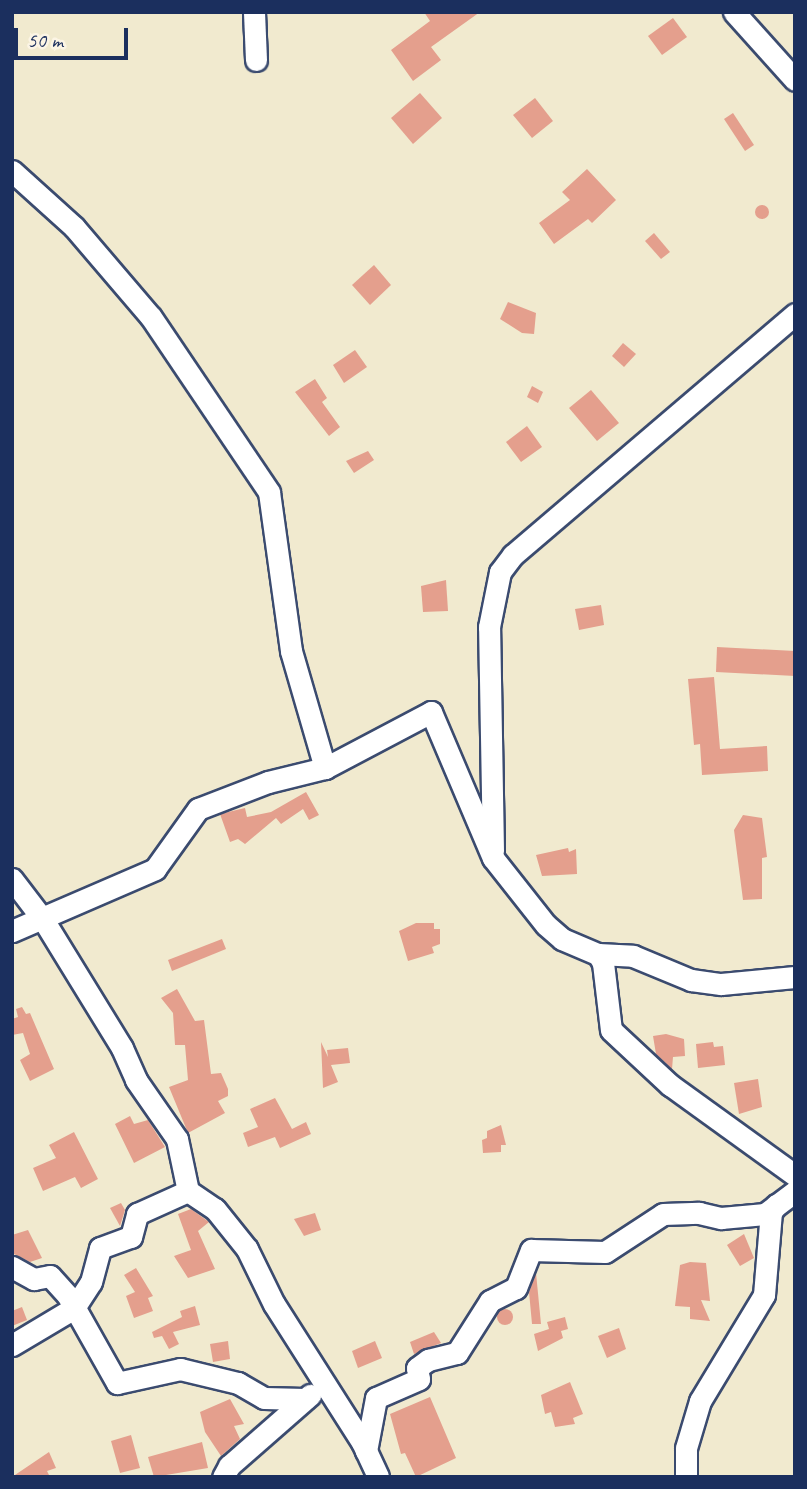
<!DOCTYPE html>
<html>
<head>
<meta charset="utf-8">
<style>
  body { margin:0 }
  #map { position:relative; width:807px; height:1489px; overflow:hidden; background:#f1eacf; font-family:Caveat,sans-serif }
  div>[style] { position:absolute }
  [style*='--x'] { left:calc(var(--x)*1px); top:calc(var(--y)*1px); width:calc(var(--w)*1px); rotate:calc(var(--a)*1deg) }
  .building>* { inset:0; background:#e49f8d }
  .round { border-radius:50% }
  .roads { filter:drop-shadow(2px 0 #3b4b6f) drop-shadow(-2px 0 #3b4b6f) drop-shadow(0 2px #3b4b6f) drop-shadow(0 -2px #3b4b6f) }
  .minor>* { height:21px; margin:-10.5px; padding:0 10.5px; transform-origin:10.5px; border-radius:10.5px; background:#fff }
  span { translate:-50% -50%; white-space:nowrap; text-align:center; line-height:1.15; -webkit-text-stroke:5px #fcf5e5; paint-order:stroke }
  .frame { position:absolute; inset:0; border:14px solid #1b2f5e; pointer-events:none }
  .scale { position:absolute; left:14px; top:28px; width:114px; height:32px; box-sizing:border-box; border:4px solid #1b2f5e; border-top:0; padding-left:9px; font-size:21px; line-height:24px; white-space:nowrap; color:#1b2f5e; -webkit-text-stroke:5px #fcf5e5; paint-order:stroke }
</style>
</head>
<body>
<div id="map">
  <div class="building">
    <i style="clip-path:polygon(424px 12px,480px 12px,431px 47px,441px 60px,413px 81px,391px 50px,430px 21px)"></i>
    <i style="clip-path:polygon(673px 18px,687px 37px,662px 55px,648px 36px)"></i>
    <i style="clip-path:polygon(420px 93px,442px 118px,413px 144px,391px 118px)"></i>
    <i style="clip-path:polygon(535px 98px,553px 121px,532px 138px,513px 115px)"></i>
    <i style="clip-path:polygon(733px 113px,754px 145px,745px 151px,724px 119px)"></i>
    <i style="clip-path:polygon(587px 169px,616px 200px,592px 223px,588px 219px,554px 244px,539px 223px,570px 200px,562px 192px)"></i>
    <i class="round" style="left:755px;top:205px;width:14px;height:14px"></i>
    <i style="clip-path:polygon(654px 233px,670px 252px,661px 259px,645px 241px)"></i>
    <i style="clip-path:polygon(374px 265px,391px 285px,370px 305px,352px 285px)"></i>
    <i style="clip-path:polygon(508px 302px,536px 313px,534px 334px,522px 333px,500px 319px)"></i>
    <i style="clip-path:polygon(623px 343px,636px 354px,624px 367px,612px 356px)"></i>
    <i style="clip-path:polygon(355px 350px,367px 367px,344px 383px,333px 365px)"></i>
    <i style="clip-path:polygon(315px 379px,327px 398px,322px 402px,340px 427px,329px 436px,295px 392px)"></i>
    <i style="clip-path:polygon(532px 386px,543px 392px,538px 403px,527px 397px)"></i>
    <i style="clip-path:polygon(591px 390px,619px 423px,597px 441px,569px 408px)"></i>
    <i style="clip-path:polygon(527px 426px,542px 447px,521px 462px,506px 442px)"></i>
    <i style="clip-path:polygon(368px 451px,374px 460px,354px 473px,346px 461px)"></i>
    <i style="clip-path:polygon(446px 580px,448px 611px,423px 612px,421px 586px)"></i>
    <i style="clip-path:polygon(601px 605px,604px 625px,579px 630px,575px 609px)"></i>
    <i style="clip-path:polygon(717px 647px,795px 651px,795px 676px,716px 672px)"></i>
    <i style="clip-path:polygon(714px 677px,720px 749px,767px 746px,768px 771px,702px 775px,700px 744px,694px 745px,688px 679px)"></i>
    <i style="clip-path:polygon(306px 792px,319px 815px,309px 820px,303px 809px,281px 824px,276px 818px,245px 844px,238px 839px,230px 842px,220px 814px,245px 808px,247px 817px,271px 812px)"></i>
    <i style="clip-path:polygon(743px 815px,762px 818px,767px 857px,762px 858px,762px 899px,743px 900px,734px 830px)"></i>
    <i style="clip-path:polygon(568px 848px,569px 852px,576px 849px,577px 874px,542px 876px,536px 855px)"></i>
    <i style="clip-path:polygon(416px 923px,434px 923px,434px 929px,440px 929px,440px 944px,432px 947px,434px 953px,408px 961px,399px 931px)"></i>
    <i style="clip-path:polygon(222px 939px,226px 949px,172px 971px,168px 960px)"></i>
    <i style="clip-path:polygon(177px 989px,195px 1021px,204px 1020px,211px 1074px,221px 1073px,228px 1089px,228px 1096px,218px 1101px,225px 1113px,188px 1133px,169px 1087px,188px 1080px,185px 1045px,175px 1045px,173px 1013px,161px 998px)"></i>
    <i style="clip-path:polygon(22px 1007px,26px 1014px,30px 1013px,54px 1069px,30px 1081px,20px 1060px,30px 1054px,23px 1033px,12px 1035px,12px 1019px,18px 1017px,16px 1009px)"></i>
    <i style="clip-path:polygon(666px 1034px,684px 1039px,685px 1056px,673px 1057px,672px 1069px,656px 1054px,653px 1036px)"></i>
    <i style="clip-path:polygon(321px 1042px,328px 1057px,327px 1050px,348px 1048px,350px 1063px,331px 1065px,338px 1082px,323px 1088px)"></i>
    <i style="clip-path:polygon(713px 1042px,714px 1047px,723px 1046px,725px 1065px,698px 1068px,696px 1044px)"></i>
    <i style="clip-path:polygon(758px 1079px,762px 1107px,739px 1114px,734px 1083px)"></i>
    <i style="clip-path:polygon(275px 1098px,292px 1129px,306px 1122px,311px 1134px,280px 1148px,275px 1137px,248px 1147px,243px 1133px,258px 1127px,250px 1109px)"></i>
    <i style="clip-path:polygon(130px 1116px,134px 1124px,148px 1120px,165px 1147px,134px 1163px,115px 1124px)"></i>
    <i style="clip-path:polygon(501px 1125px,506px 1145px,501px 1145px,501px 1152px,483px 1153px,482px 1140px,487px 1138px,487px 1131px)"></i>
    <i style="clip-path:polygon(74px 1132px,98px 1179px,81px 1188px,75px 1177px,43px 1191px,33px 1168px,56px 1158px,49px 1145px)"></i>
    <i style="clip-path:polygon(121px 1203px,125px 1210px,120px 1226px,110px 1208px)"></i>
    <i style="clip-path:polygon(191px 1209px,209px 1222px,198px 1231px,215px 1269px,188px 1278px,174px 1256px,191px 1250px,178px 1214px)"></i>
    <i style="clip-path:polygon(315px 1213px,321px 1230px,304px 1236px,294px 1219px)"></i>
    <i style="clip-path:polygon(28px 1230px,42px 1258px,30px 1262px,12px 1253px,12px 1235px)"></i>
    <i style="clip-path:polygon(744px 1234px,754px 1258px,740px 1266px,727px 1245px)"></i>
    <i style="clip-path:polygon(690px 1262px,706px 1263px,710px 1301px,701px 1300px,710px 1321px,690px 1319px,690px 1307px,675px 1306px,680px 1265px)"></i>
    <i style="clip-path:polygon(136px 1268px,153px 1296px,148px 1298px,153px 1311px,134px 1318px,126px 1296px,135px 1292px,124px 1275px)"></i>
    <i style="clip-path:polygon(536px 1273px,541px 1324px,532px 1324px,529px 1292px)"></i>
    <i style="clip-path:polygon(195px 1306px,200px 1325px,173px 1332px,179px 1344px,169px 1349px,162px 1336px,154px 1338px,152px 1332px,182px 1317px,180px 1311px)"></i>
    <i style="clip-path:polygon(22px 1307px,27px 1320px,12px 1326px,12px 1311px)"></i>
    <i class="round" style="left:497px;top:1309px;width:16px;height:16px"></i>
    <i style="clip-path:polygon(565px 1317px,568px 1329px,561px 1331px,563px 1338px,538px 1351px,534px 1334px,549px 1329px,547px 1322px)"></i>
    <i style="clip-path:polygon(619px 1328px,626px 1349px,607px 1358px,598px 1336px)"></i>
    <i style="clip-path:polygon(434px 1332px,441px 1343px,414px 1354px,410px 1342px)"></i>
    <i style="clip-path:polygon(228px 1341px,230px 1359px,213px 1362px,210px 1344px)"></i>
    <i style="clip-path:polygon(375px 1341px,382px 1358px,358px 1368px,352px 1351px)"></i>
    <i style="clip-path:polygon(570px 1382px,583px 1414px,573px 1418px,575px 1424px,555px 1427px,551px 1412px,545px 1414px,541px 1395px)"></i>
    <i style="clip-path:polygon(430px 1397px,456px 1458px,416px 1477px,405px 1453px,401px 1454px,390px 1414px)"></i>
    <i style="clip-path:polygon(230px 1399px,244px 1424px,234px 1426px,240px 1439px,221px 1456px,205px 1432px,200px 1412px)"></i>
    <i style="clip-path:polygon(131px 1435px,140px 1468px,120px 1473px,111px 1441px)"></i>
    <i style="clip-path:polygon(202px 1442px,208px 1468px,154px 1477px,148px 1457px)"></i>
    <i style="clip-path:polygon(49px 1452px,56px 1468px,47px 1471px,50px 1477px,12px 1477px)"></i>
  </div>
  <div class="roads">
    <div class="minor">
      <i style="--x:254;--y:12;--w:48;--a:87.6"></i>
      <i style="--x:734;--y:12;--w:91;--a:48.1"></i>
      <i style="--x:12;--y:171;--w:84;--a:42.1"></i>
      <i style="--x:74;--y:227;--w:118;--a:49.5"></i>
      <i style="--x:151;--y:317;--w:211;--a:56"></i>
      <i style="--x:269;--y:492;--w:161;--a:82.1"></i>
      <i style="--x:291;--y:651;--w:122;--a:73.8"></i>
      <i style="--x:493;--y:851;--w:224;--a:-91"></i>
      <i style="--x:489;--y:627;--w:56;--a:-78.7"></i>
      <i style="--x:500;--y:572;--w:21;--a:-53"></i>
      <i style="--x:513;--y:555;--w:371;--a:-40.5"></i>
      <i style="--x:12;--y:879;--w:53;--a:52.7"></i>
      <i style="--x:44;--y:921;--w:149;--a:58.4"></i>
      <i style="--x:122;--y:1048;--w:35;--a:66"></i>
      <i style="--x:136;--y:1080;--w:72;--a:55.2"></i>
      <i style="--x:177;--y:1139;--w:53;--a:78.1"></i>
      <i style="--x:188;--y:1191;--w:32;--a:34"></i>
      <i style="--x:215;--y:1209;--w:51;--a:51.3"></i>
      <i style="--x:247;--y:1249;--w:61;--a:63.9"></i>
      <i style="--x:274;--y:1304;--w:164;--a:57.5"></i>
      <i style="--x:362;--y:1442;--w:38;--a:65"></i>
      <i style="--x:12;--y:931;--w:156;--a:-23.4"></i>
      <i style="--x:155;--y:869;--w:74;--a:-54.4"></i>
      <i style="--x:198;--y:809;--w:75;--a:-21.1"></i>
      <i style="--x:268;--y:782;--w:59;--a:-13.8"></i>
      <i style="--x:325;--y:768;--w:120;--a:-27.8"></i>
      <i style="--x:431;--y:712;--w:159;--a:67"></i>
      <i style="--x:493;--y:858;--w:85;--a:51.7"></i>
      <i style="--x:546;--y:925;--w:21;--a:41"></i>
      <i style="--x:562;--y:939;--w:39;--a:23"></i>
      <i style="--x:598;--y:954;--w:10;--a:61"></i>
      <i style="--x:603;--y:963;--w:67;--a:83.2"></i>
      <i style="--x:611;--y:1030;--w:81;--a:43"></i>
      <i style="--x:670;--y:1085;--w:154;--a:35.8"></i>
      <i style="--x:598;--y:954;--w:35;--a:3"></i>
      <i style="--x:633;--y:956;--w:63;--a:22.5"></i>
      <i style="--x:691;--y:980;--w:30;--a:8"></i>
      <i style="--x:721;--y:984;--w:74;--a:-5.4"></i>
      <i style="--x:12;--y:1267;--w:25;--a:29"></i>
      <i style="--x:34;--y:1279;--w:16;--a:-11"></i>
      <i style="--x:50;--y:1276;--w:27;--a:48"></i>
      <i style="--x:68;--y:1296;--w:100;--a:60.6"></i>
      <i style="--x:117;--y:1383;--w:65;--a:-12.5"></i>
      <i style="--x:180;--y:1369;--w:60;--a:13.6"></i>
      <i style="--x:238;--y:1383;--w:30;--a:30"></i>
      <i style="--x:264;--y:1398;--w:41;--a:1.4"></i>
      <i style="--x:12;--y:1345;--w:72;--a:-30.8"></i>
      <i style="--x:74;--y:1308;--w:31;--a:-57"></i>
      <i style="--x:91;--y:1282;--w:35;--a:-75"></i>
      <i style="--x:100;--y:1248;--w:33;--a:-20"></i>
      <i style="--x:131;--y:1237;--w:24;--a:-75"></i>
      <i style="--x:137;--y:1214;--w:56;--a:-24.3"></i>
      <i style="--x:366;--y:1451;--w:54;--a:-79.3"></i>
      <i style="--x:376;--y:1398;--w:47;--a:-23.8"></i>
      <i style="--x:419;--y:1379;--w:11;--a:-100"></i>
      <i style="--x:417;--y:1368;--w:14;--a:-36"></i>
      <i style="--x:428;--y:1360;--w:30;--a:-14"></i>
      <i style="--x:457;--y:1353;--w:62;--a:-57.6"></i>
      <i style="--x:490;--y:1301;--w:29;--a:-27"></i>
      <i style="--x:516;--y:1288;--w:41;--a:-68.5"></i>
      <i style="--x:531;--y:1250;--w:74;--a:1.5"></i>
      <i style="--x:605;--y:1252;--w:69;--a:-33.2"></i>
      <i style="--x:663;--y:1214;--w:36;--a:-2"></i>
      <i style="--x:699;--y:1213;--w:23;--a:13"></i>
      <i style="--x:721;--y:1218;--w:44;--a:-5.2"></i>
      <i style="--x:765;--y:1214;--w:38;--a:-37"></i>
      <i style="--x:223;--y:1477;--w:13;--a:-61"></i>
      <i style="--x:229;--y:1466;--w:108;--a:-41.2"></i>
      <i style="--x:686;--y:1477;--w:29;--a:-90"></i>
      <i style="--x:686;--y:1448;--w:49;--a:-73.4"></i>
      <i style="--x:700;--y:1401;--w:124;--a:-58.9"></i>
      <i style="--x:764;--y:1295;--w:83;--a:-85.2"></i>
      <i style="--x:771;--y:1212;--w:9;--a:-54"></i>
    </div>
  </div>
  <div class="frame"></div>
  <div class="scale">50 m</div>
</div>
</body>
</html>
